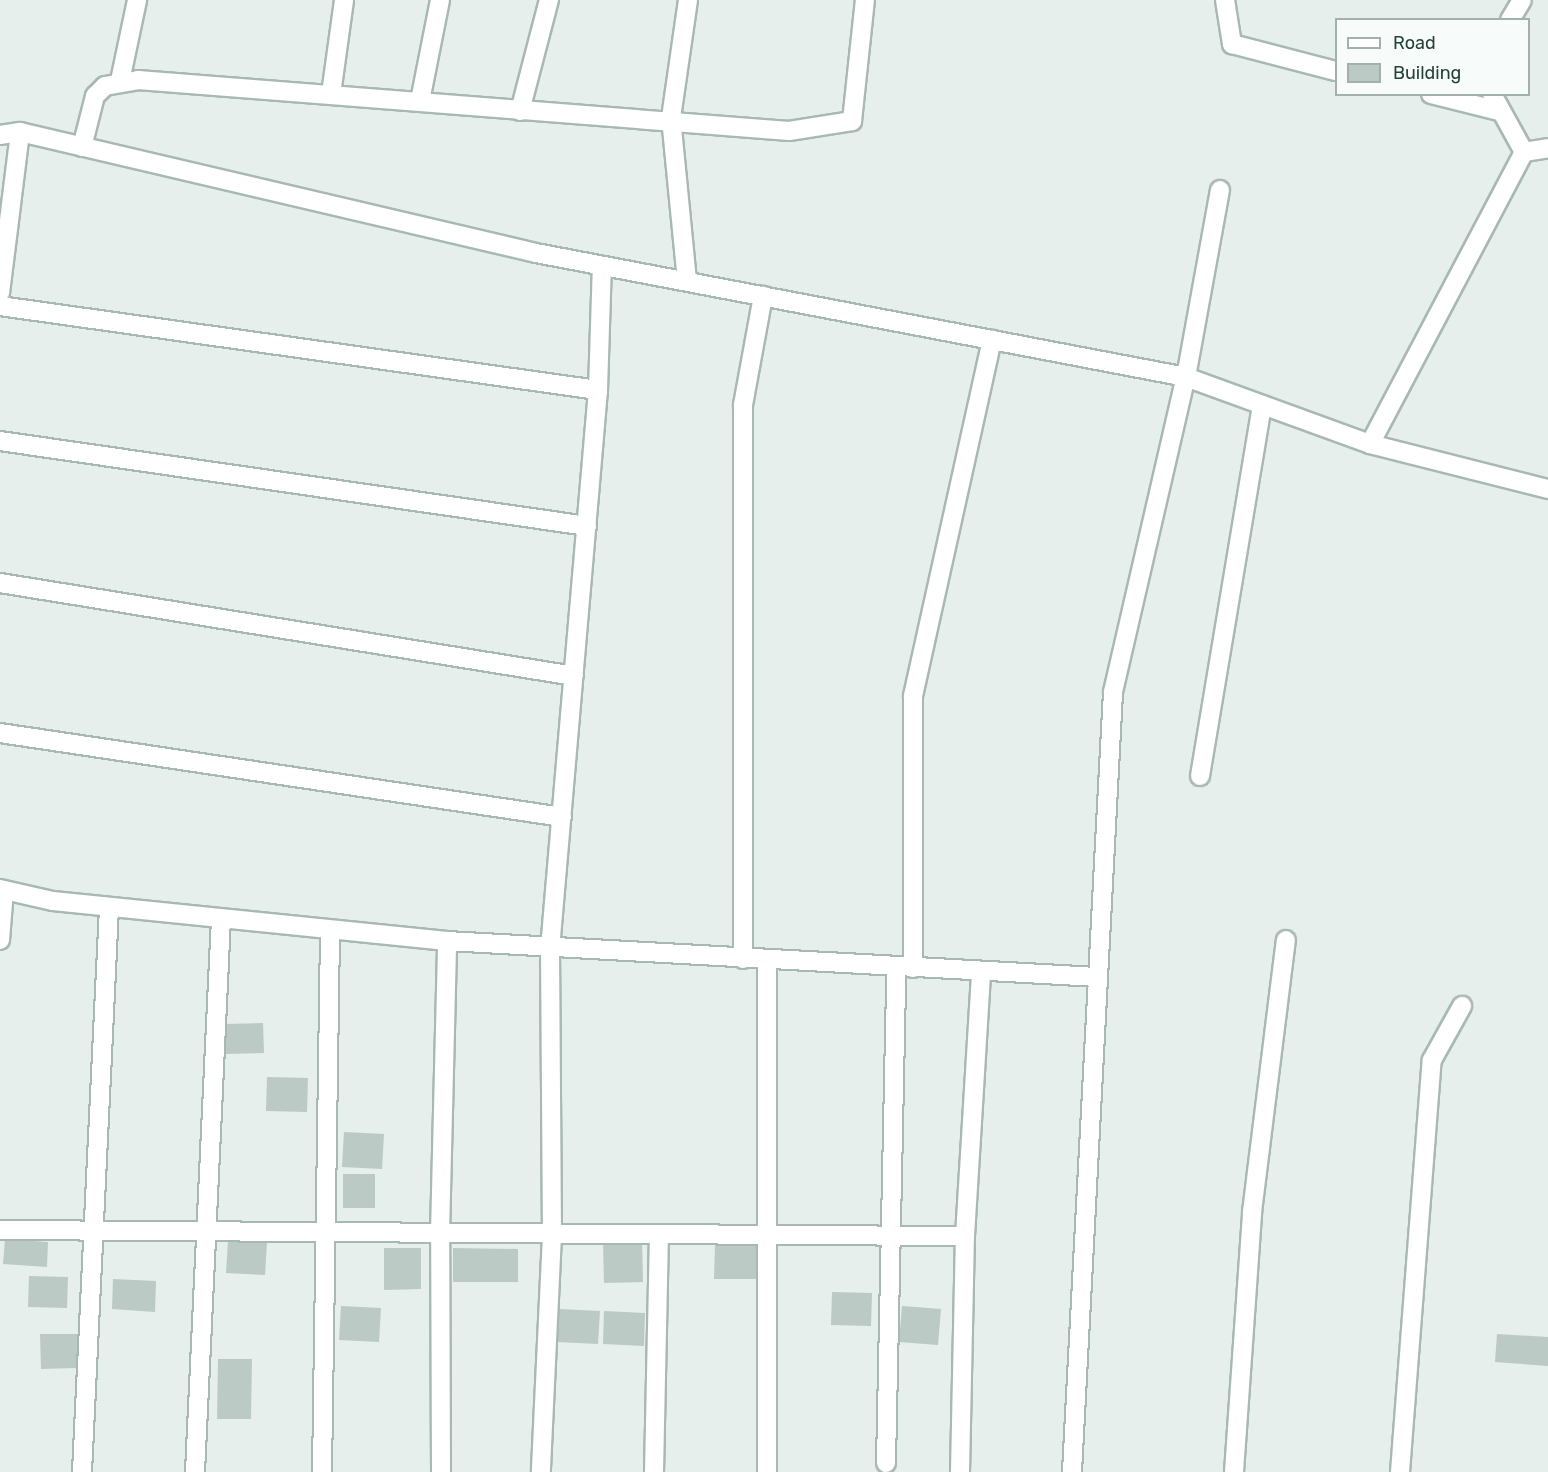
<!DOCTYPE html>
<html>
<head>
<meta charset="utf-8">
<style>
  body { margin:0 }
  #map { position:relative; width:1548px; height:1472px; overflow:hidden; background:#e6efeb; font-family:Rubik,sans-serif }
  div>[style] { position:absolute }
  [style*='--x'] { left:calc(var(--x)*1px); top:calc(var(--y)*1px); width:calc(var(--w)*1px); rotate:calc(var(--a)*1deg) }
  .building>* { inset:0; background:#bbcac4 }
  .roads { filter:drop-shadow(2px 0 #a8b8b2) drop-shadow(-2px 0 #a8b8b2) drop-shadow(0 2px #a8b8b2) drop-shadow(0 -2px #a8b8b2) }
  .minor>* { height:18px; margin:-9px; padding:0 9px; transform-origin:9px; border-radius:9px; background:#fff }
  span { translate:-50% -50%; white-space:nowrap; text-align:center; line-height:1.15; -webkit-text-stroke:5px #f7fbf9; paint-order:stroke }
  .legend { position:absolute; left:1335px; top:18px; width:195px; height:78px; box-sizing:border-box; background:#f7fbf9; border:2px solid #a3b1ad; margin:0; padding:8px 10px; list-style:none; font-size:18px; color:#24423a }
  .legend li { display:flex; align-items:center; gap:12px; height:30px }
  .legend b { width:30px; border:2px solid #a3b1ad }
</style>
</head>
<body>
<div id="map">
  <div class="building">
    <i style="clip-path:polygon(263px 1023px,264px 1053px,225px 1054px,224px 1024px)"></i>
    <i style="clip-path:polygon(267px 1077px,308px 1078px,307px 1112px,266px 1111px)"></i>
    <i style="clip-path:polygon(344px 1132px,384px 1134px,382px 1169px,342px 1167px)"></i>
    <i style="clip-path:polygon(343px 1174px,375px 1174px,375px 1208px,343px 1208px)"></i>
    <i style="clip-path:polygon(5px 1239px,48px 1242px,47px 1267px,3px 1264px)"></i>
    <i style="clip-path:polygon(642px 1240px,643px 1282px,604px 1283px,603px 1242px)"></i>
    <i style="clip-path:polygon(228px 1241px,267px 1243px,265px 1275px,226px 1273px)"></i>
    <i style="clip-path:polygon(715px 1245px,757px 1245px,756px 1279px,714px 1279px)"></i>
    <i style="clip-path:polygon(384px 1248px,421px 1248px,421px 1289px,384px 1290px)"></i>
    <i style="clip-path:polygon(453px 1248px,518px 1249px,518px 1282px,453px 1282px)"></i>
    <i style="clip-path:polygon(29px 1276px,68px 1277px,67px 1308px,28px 1307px)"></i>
    <i style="clip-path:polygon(113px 1279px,156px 1281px,155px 1312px,112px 1309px)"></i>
    <i style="clip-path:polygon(832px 1292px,872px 1293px,871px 1326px,831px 1325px)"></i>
    <i style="clip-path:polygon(341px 1306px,381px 1308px,379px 1342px,339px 1340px)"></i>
    <i style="clip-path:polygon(902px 1306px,941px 1309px,938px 1345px,899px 1342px)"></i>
    <i style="clip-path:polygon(559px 1309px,600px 1311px,598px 1344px,557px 1342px)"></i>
    <i style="clip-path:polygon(604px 1311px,645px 1313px,644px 1346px,603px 1344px)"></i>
    <i style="clip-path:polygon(40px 1334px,78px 1334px,78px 1368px,41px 1369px)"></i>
    <i style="clip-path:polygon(1497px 1334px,1548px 1337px,1548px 1366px,1495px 1362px)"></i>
    <i style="clip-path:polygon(218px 1359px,252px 1359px,251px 1419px,217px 1419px)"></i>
  </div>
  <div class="roads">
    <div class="minor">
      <i style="--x:1225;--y:0;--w:45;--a:81"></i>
      <i style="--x:1232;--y:44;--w:107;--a:14.6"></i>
      <i style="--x:1510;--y:20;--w:23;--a:-59"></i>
      <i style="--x:120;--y:81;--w:83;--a:-78.1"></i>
      <i style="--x:331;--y:94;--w:95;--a:-82.1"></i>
      <i style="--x:1431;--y:94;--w:70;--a:14"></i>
      <i style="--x:1492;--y:94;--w:66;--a:61.1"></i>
      <i style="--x:420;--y:101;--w:103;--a:-78.8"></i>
      <i style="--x:520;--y:111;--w:115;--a:-75.4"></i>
      <i style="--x:0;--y:135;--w:20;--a:-9"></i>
      <i style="--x:20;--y:132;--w:530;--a:13.2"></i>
      <i style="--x:536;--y:253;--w:662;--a:10.8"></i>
      <i style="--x:1186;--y:377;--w:196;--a:20"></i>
      <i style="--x:1370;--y:444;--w:184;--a:14.2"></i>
      <i style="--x:82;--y:147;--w:53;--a:-75.7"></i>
      <i style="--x:95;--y:96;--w:14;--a:-45"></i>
      <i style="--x:105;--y:86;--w:34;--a:-10"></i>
      <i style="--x:138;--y:80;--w:653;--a:4.48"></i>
      <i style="--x:789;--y:131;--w:64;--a:-9"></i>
      <i style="--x:852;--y:121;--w:122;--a:-83.9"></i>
      <i style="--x:687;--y:281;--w:164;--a:-95.6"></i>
      <i style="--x:671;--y:118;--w:119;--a:-81.8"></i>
      <i style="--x:0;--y:293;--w:162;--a:-82.9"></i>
      <i style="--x:0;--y:306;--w:604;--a:8"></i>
      <i style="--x:598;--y:390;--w:561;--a:94.91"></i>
      <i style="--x:550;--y:949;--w:286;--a:89.6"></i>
      <i style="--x:552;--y:1235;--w:237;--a:92.7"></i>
      <i style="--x:598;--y:390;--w:124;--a:-88.2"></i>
      <i style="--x:0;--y:441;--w:593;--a:8.24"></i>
      <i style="--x:1370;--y:444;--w:330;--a:-62.2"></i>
      <i style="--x:1524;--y:152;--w:24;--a:-9"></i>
      <i style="--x:0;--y:583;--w:581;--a:9.2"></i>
      <i style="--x:0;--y:733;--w:568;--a:8.5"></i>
      <i style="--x:1200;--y:776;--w:376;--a:-80.5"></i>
      <i style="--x:0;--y:889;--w:54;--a:12.8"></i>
      <i style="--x:53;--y:901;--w:396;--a:5.8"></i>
      <i style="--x:447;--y:941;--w:651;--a:3.17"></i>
      <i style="--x:0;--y:940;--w:50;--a:-85.4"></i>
      <i style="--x:743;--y:959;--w:554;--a:-90"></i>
      <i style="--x:743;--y:405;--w:111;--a:-79.6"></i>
      <i style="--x:913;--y:968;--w:272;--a:-90"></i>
      <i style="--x:913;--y:696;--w:365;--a:-77.5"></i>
      <i style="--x:0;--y:1230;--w:965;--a:0.36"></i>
      <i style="--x:886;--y:1463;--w:497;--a:-88.8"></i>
      <i style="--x:82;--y:1472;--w:566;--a:-87.26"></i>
      <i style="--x:195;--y:1472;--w:554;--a:-87.31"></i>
      <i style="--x:322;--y:1472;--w:541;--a:-89.15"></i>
      <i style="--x:441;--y:1472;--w:238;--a:-90.2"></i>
      <i style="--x:440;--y:1234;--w:293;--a:-88.6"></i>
      <i style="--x:654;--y:1472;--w:236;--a:-88.8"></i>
      <i style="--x:767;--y:1472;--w:512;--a:-90"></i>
      <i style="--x:960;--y:1472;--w:236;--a:-88.8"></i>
      <i style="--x:965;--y:1236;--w:265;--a:-86.5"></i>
      <i style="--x:1072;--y:1472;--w:781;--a:-86.99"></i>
      <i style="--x:1113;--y:692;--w:323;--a:-77"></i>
      <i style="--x:1186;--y:377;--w:190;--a:-79.7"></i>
      <i style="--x:1234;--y:1472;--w:261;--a:-86"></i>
      <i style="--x:1252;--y:1212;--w:274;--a:-82.9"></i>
      <i style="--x:1400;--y:1472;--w:413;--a:-85.6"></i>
      <i style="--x:1432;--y:1060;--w:62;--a:-60.9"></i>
    </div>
  </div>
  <ul class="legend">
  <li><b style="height:8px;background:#fff"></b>Road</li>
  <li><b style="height:16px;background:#bbcac4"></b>Building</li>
  </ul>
</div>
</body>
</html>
